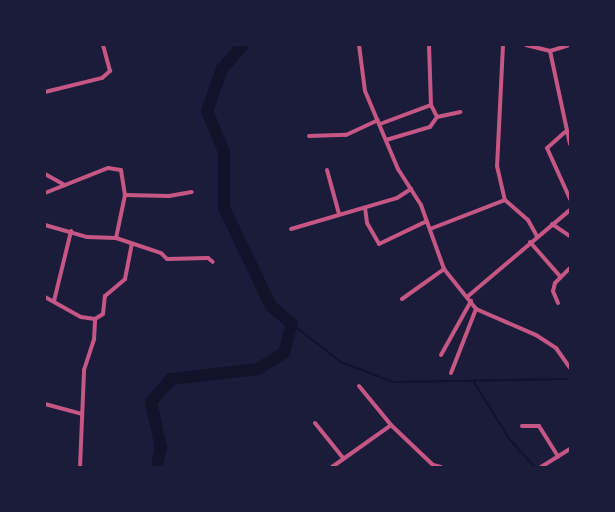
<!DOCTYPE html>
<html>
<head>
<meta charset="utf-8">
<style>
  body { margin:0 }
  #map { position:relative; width:615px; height:512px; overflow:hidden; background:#1b1b3a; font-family:"Open Sans",sans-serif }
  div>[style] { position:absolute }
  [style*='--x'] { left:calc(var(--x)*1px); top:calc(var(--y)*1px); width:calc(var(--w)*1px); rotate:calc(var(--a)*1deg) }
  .stream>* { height:2px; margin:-1px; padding:0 1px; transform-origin:1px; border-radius:1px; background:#12122b }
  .river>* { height:12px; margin:-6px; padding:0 6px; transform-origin:6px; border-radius:6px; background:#12122b }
  .minor>* { height:4px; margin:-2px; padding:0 2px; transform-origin:2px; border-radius:2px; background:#c65784 }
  span { translate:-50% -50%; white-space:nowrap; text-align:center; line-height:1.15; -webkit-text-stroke:5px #1b1b3a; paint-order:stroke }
  .frame { position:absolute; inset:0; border:46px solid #1b1b3a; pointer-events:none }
</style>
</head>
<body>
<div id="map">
  <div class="stream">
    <i style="--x:292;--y:324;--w:62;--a:37.8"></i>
    <i style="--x:341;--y:362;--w:56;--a:21"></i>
    <i style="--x:393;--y:382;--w:177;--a:-1"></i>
    <i style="--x:474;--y:382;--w:68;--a:58.2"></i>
    <i style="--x:510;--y:440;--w:37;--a:47"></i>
  </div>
  <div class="river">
    <i style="--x:157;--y:467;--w:20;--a:-79"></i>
    <i style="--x:161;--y:447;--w:46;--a:-102.5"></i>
    <i style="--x:151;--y:402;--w:30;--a:-49"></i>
    <i style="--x:171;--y:379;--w:88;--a:-6.6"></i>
    <i style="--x:258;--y:369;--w:31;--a:-32"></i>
    <i style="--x:284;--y:353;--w:30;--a:-75"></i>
    <i style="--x:292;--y:324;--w:28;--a:-139"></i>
    <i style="--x:271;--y:306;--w:109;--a:-115.6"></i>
    <i style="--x:224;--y:208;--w:56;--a:-90"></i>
    <i style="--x:224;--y:152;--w:44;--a:-112.5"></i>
    <i style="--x:207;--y:111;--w:45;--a:-70.3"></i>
    <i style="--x:222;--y:69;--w:32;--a:-49"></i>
  </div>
  <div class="minor">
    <i style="--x:359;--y:45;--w:46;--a:82.6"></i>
    <i style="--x:365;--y:91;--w:85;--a:67.1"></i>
    <i style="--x:398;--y:169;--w:43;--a:57.4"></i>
    <i style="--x:421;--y:205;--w:68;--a:70.2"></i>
    <i style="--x:444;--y:269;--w:51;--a:51.3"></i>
    <i style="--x:476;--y:309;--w:65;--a:23.4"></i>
    <i style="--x:536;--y:335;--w:24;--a:33"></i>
    <i style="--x:556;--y:348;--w:24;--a:55"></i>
    <i style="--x:429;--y:45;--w:60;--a:88.1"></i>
    <i style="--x:431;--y:105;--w:13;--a:63"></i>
    <i style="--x:503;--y:45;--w:121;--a:92.8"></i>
    <i style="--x:497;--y:166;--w:35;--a:77"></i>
    <i style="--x:505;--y:200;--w:30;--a:41"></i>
    <i style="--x:528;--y:220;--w:18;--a:61"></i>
    <i style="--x:526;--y:45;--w:25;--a:14"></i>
    <i style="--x:550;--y:51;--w:21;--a:-17"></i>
    <i style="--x:550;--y:51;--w:95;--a:77.9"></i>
    <i style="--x:45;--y:92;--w:59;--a:-13.8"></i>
    <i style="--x:102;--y:78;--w:11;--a:-41"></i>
    <i style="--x:110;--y:71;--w:27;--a:-105"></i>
    <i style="--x:380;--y:124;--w:54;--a:-20.4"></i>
    <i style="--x:565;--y:132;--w:24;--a:138"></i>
    <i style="--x:547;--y:148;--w:56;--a:65.7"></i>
    <i style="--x:309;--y:136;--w:37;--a:-2"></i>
    <i style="--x:346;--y:135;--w:35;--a:-25"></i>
    <i style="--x:386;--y:140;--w:46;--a:-16.5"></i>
    <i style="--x:430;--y:127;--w:12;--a:-55"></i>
    <i style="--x:437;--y:117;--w:24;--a:-12"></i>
    <i style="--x:327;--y:170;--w:46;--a:74.7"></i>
    <i style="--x:45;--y:174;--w:23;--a:29"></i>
    <i style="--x:45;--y:193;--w:68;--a:-21.6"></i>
    <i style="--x:108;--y:168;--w:13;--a:9"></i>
    <i style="--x:121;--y:170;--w:25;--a:81"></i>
    <i style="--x:125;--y:195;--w:44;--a:101.8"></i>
    <i style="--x:125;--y:195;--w:44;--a:1.3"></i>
    <i style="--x:169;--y:196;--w:23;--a:-10"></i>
    <i style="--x:365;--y:208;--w:15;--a:82"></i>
    <i style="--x:367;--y:223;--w:24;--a:60"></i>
    <i style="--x:379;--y:244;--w:53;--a:-25.6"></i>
    <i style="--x:552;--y:224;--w:22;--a:34"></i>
    <i style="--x:45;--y:225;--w:44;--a:15.9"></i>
    <i style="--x:87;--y:237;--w:29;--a:2"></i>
    <i style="--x:116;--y:238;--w:47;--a:18.4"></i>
    <i style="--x:161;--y:253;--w:8;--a:45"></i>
    <i style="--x:167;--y:259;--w:41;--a:-1.4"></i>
    <i style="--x:208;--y:258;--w:6;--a:39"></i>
    <i style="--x:291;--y:229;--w:110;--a:-16.3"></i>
    <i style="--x:397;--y:198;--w:17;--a:-33"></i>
    <i style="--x:430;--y:229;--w:80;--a:-21.1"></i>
    <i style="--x:530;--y:242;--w:44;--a:48.7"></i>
    <i style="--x:45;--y:297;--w:41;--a:29.1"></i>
    <i style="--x:81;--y:317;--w:14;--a:8"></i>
    <i style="--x:95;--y:319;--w:9;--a:-32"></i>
    <i style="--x:103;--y:314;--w:18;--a:-84"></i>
    <i style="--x:105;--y:296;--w:26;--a:-40"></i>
    <i style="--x:125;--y:279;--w:36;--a:-79"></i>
    <i style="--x:467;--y:297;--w:135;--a:-40.2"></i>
    <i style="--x:402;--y:299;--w:52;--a:-35.5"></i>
    <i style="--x:54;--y:301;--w:72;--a:-76.3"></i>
    <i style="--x:558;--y:303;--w:13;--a:-113"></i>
    <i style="--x:553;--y:291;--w:8;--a:-76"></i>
    <i style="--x:555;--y:283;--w:21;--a:-45"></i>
    <i style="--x:441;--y:355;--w:62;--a:-60.9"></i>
    <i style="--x:451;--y:373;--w:69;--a:-68.7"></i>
    <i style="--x:359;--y:386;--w:50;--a:50.6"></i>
    <i style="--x:391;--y:425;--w:58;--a:43.6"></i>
    <i style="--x:433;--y:465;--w:8;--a:14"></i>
    <i style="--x:45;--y:404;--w:38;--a:15"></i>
    <i style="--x:315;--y:423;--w:45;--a:51.3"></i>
    <i style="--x:522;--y:426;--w:17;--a:0"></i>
    <i style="--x:539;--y:426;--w:36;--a:58"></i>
    <i style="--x:80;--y:467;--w:97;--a:-87.6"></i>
    <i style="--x:84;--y:370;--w:32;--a:-72"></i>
    <i style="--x:94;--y:340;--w:21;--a:-87"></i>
    <i style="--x:332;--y:467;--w:72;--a:-35.4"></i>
    <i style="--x:541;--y:467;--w:34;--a:-32"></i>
  </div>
  <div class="frame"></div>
</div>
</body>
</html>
